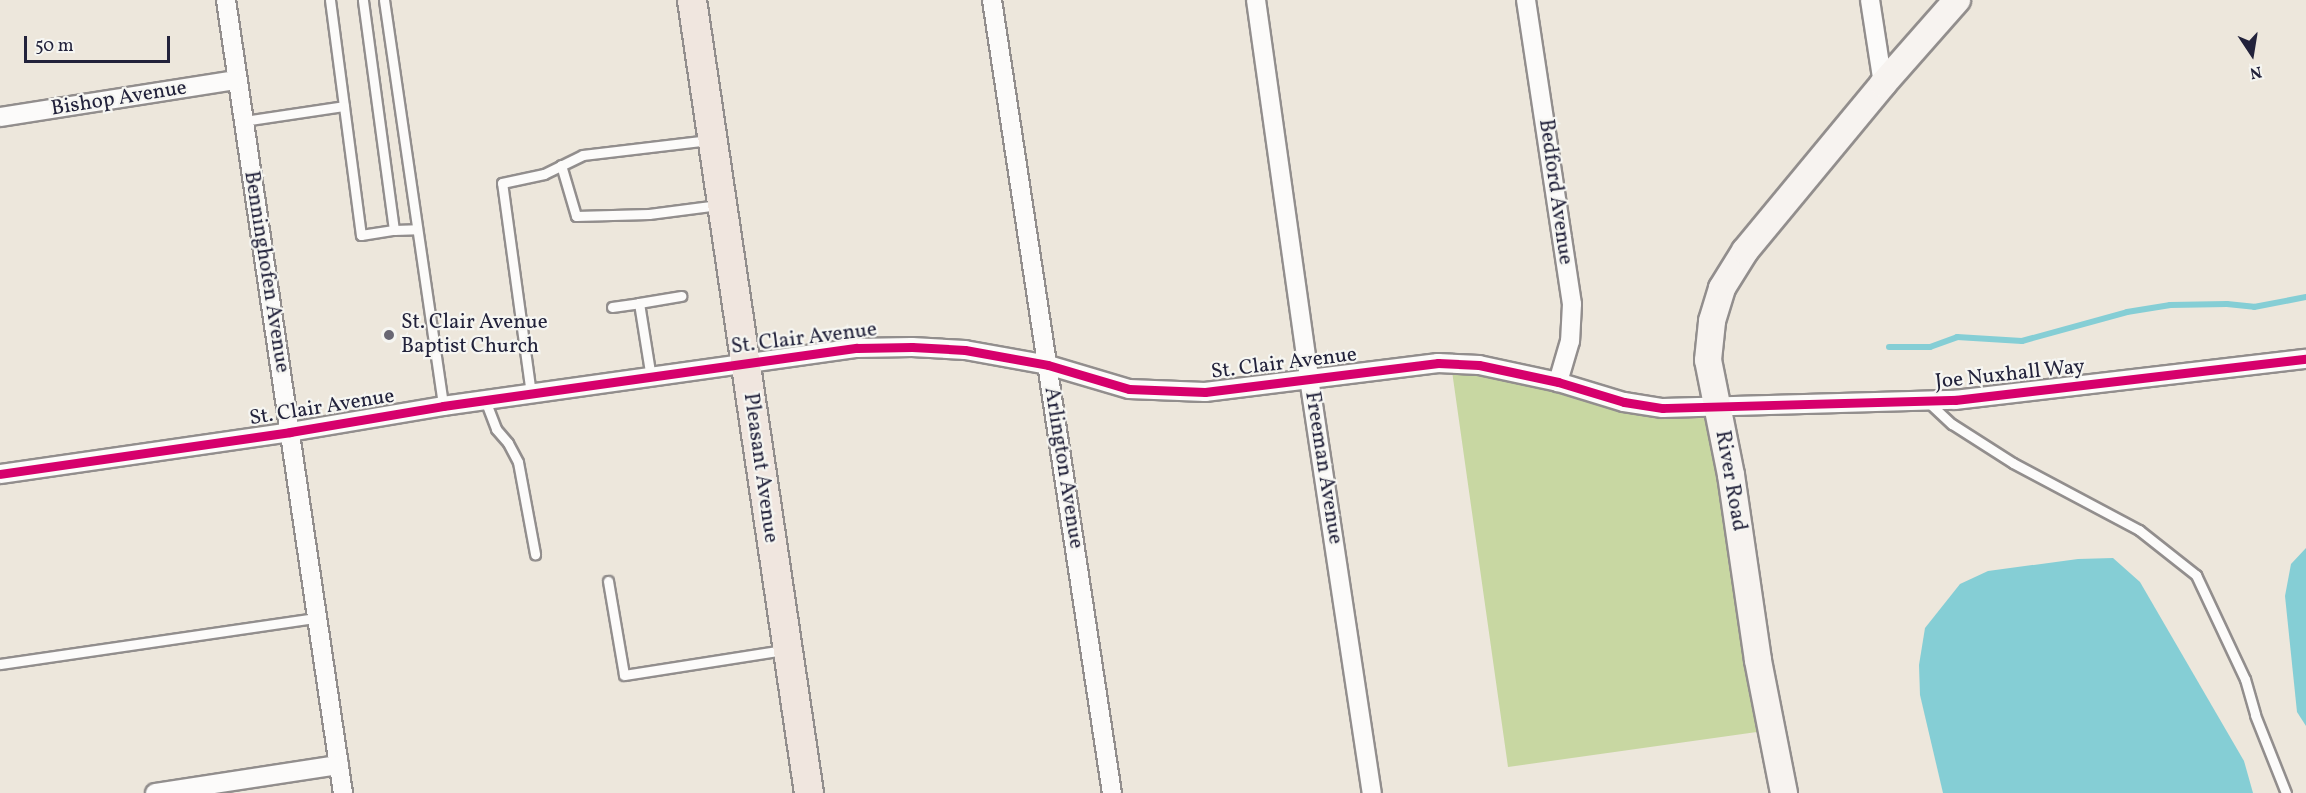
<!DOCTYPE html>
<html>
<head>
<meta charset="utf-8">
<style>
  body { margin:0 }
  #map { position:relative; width:2306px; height:793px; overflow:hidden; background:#ede7dc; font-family:Vollkorn,serif }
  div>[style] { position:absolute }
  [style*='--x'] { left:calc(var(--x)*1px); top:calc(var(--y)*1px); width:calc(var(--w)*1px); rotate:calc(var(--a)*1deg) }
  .green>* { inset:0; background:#c8d7a2 }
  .water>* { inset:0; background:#85ced5 }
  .stream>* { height:6px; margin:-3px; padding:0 3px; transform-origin:3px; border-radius:3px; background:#85ced5 }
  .roads { filter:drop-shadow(2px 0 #928e8d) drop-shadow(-2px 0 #928e8d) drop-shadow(0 2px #928e8d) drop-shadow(0 -2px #928e8d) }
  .lane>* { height:9px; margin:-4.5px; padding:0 4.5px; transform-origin:4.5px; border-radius:4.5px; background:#fcfbfa }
  .street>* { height:18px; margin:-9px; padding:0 9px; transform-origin:9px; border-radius:9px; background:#fcfbfa }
  .secondary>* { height:26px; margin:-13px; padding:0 13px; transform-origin:13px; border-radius:13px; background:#f7f3f0 }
  .primary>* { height:28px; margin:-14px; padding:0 14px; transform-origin:14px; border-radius:14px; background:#f0e6df }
  .cycleway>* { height:9px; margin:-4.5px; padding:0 4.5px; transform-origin:4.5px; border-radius:4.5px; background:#d6006c }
  .dots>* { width:16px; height:16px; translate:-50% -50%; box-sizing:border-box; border:3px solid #f6f6f2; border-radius:50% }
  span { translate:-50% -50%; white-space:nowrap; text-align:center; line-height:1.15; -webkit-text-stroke:4.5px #f6f6f2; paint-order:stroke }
  .street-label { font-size:21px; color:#22223b }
  .poi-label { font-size:21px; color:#22223b }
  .left { translate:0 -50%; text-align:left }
  .north { position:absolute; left:2222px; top:24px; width:60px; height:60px; -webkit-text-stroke:4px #f6f6f2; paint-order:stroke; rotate:168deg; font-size:16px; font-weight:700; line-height:24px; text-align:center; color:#22223b }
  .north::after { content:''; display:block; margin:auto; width:21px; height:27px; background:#22223b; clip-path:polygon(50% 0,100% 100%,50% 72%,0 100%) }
  .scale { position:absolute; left:24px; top:36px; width:146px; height:27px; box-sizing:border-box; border:3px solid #22223b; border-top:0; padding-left:8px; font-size:18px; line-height:21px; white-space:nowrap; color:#22223b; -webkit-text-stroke:4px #f6f6f2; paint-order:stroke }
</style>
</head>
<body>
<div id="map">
  <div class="green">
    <i style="clip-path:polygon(1451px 364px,1591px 394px,1716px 408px,1771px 730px,1508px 767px)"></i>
  </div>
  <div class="water">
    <i style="clip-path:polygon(2306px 548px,2306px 726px,2297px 712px,2285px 596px,2291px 564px)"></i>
    <i style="clip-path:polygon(2113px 558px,2140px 582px,2244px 761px,2253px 793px,1943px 793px,1920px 695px,1919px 665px,1925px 628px,1960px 584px,1988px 571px,2078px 559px)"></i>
  </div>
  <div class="stream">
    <i style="--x:1889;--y:347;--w:41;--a:0"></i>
    <i style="--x:1930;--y:347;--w:29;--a:-20"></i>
    <i style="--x:1957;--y:337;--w:65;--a:3.5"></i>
    <i style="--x:2022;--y:341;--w:109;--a:-15.4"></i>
    <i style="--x:2127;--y:312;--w:44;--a:-9.2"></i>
    <i style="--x:2170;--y:305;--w:57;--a:-1"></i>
    <i style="--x:2227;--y:304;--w:27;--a:6"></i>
    <i style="--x:2254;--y:307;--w:53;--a:-10.9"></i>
  </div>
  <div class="roads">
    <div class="lane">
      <i style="--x:330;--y:0;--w:237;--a:82.5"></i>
      <i style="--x:361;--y:235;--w:33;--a:-9"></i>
      <i style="--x:394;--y:230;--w:232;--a:-97.7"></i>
      <i style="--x:384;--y:0;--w:410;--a:81.7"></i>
      <i style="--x:244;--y:121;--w:101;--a:-8.5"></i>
      <i style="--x:561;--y:165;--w:53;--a:73.6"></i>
      <i style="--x:576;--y:216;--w:73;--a:-1.6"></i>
      <i style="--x:649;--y:214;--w:70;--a:-7.4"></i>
      <i style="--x:394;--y:230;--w:23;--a:-2"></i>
      <i style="--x:639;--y:303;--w:43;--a:-9.5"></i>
      <i style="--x:612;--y:307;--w:27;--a:-8"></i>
      <i style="--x:639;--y:303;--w:76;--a:80.9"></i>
      <i style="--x:531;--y:394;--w:213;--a:-97.8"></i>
      <i style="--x:502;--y:183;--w:43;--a:-12.1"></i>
      <i style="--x:544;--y:174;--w:43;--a:-26"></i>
      <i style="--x:583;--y:155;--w:127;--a:-6.8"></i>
      <i style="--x:485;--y:400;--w:31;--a:69"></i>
      <i style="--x:496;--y:429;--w:18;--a:49"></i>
      <i style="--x:508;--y:443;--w:21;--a:62"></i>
      <i style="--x:518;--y:462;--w:94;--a:79.5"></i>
      <i style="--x:1927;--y:401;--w:34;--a:43"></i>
      <i style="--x:1952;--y:424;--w:72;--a:32.6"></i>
      <i style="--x:2013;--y:463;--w:143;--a:28"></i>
      <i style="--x:2139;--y:530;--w:73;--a:38.3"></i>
      <i style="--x:2196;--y:575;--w:115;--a:64.8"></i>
      <i style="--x:2245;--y:679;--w:37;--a:74"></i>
      <i style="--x:2255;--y:715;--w:84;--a:68.3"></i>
      <i style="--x:608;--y:581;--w:95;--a:80.3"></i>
      <i style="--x:624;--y:675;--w:162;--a:-8.9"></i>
      <i style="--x:0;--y:664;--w:320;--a:-8.3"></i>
    </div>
    <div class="street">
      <i style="--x:226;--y:0;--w:802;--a:81.61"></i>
      <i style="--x:992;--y:0;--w:802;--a:81.4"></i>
      <i style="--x:1256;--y:0;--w:382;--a:82"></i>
      <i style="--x:1309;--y:378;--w:420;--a:81.4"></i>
      <i style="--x:1526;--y:0;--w:307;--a:81.4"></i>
      <i style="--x:1572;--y:304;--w:37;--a:93"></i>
      <i style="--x:1570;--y:341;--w:43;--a:106.3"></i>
      <i style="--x:1870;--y:0;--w:85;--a:81.2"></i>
      <i style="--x:0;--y:117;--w:240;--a:-8.9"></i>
      <i style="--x:0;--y:474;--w:293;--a:-8.2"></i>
      <i style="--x:290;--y:432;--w:155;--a:-9.6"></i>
      <i style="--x:443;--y:406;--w:418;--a:-8"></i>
      <i style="--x:857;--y:348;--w:55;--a:-1"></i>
      <i style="--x:912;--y:347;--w:53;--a:3.2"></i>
      <i style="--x:965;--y:350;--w:84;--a:10.2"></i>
      <i style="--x:1048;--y:365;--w:84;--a:16.5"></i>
      <i style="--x:1129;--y:389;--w:76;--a:2.3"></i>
      <i style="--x:1205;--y:392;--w:235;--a:-7.1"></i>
      <i style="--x:1438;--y:363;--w:41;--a:2.8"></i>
      <i style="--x:1479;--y:365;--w:81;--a:12.1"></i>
      <i style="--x:1558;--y:382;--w:69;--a:16.9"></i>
      <i style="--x:1624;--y:402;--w:39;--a:9"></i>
      <i style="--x:1663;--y:408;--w:292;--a:-1.6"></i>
      <i style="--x:1955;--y:400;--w:353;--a:-6.7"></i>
      <i style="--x:155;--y:793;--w:186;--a:-8.7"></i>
    </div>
    <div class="secondary">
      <i style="--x:1784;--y:793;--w:136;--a:-101.1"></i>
      <i style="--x:1758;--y:660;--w:187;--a:-98.3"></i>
      <i style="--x:1731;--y:475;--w:117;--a:-101.3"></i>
      <i style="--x:1708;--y:360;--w:39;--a:-84"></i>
      <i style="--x:1712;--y:321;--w:34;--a:-73"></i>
      <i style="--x:1722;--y:288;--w:44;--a:-58.1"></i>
      <i style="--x:1745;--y:251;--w:217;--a:-50.4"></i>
      <i style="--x:1883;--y:84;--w:112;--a:-48.6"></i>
    </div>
    <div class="primary">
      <i style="--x:692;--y:0;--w:802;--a:81.61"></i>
    </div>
  </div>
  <div class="cycleway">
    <i style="--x:0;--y:474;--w:293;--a:-8.2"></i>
    <i style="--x:290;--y:432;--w:155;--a:-9.6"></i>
    <i style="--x:443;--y:406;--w:418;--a:-8"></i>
    <i style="--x:857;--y:348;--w:55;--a:-1"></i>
    <i style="--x:912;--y:347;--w:53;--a:3.2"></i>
    <i style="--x:965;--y:350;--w:84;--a:10.2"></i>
    <i style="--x:1048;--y:365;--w:84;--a:16.5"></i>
    <i style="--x:1129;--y:389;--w:76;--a:2.3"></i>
    <i style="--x:1205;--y:392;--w:235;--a:-7.1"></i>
    <i style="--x:1438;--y:363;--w:41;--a:2.8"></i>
    <i style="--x:1479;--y:365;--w:81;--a:12.1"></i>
    <i style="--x:1558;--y:382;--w:69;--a:16.9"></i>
    <i style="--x:1624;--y:402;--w:39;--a:9"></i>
    <i style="--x:1663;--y:408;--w:292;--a:-1.6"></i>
    <i style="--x:1955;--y:400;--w:353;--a:-6.7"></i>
  </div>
  <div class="dots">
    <i style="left:389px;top:335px;background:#696773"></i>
  </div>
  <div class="street-label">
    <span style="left:119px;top:99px;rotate:-9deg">Bishop Avenue</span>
    <span style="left:1555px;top:192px;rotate:82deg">Bedford Avenue</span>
    <span style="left:266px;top:272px;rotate:81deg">Benninghofen Avenue</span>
    <span style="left:804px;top:339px;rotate:-7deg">St. Clair Avenue</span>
    <span style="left:1284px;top:364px;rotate:-7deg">St. Clair Avenue</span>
    <span style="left:2010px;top:375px;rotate:-6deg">Joe Nuxhall Way</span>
    <span style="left:322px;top:408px;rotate:-9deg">St. Clair Avenue</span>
    <span style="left:760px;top:468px;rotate:82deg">Pleasant Avenue</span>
    <span style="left:1063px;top:468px;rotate:81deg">Arlington Avenue</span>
    <span style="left:1323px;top:468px;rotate:81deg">Freeman Avenue</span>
    <span style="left:1730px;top:481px;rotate:80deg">River Road</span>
  </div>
  <div class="poi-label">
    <span class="left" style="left:401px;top:335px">St. Clair Avenue<br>Baptist Church</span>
  </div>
  <div class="north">N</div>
  <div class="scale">50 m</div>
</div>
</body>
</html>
